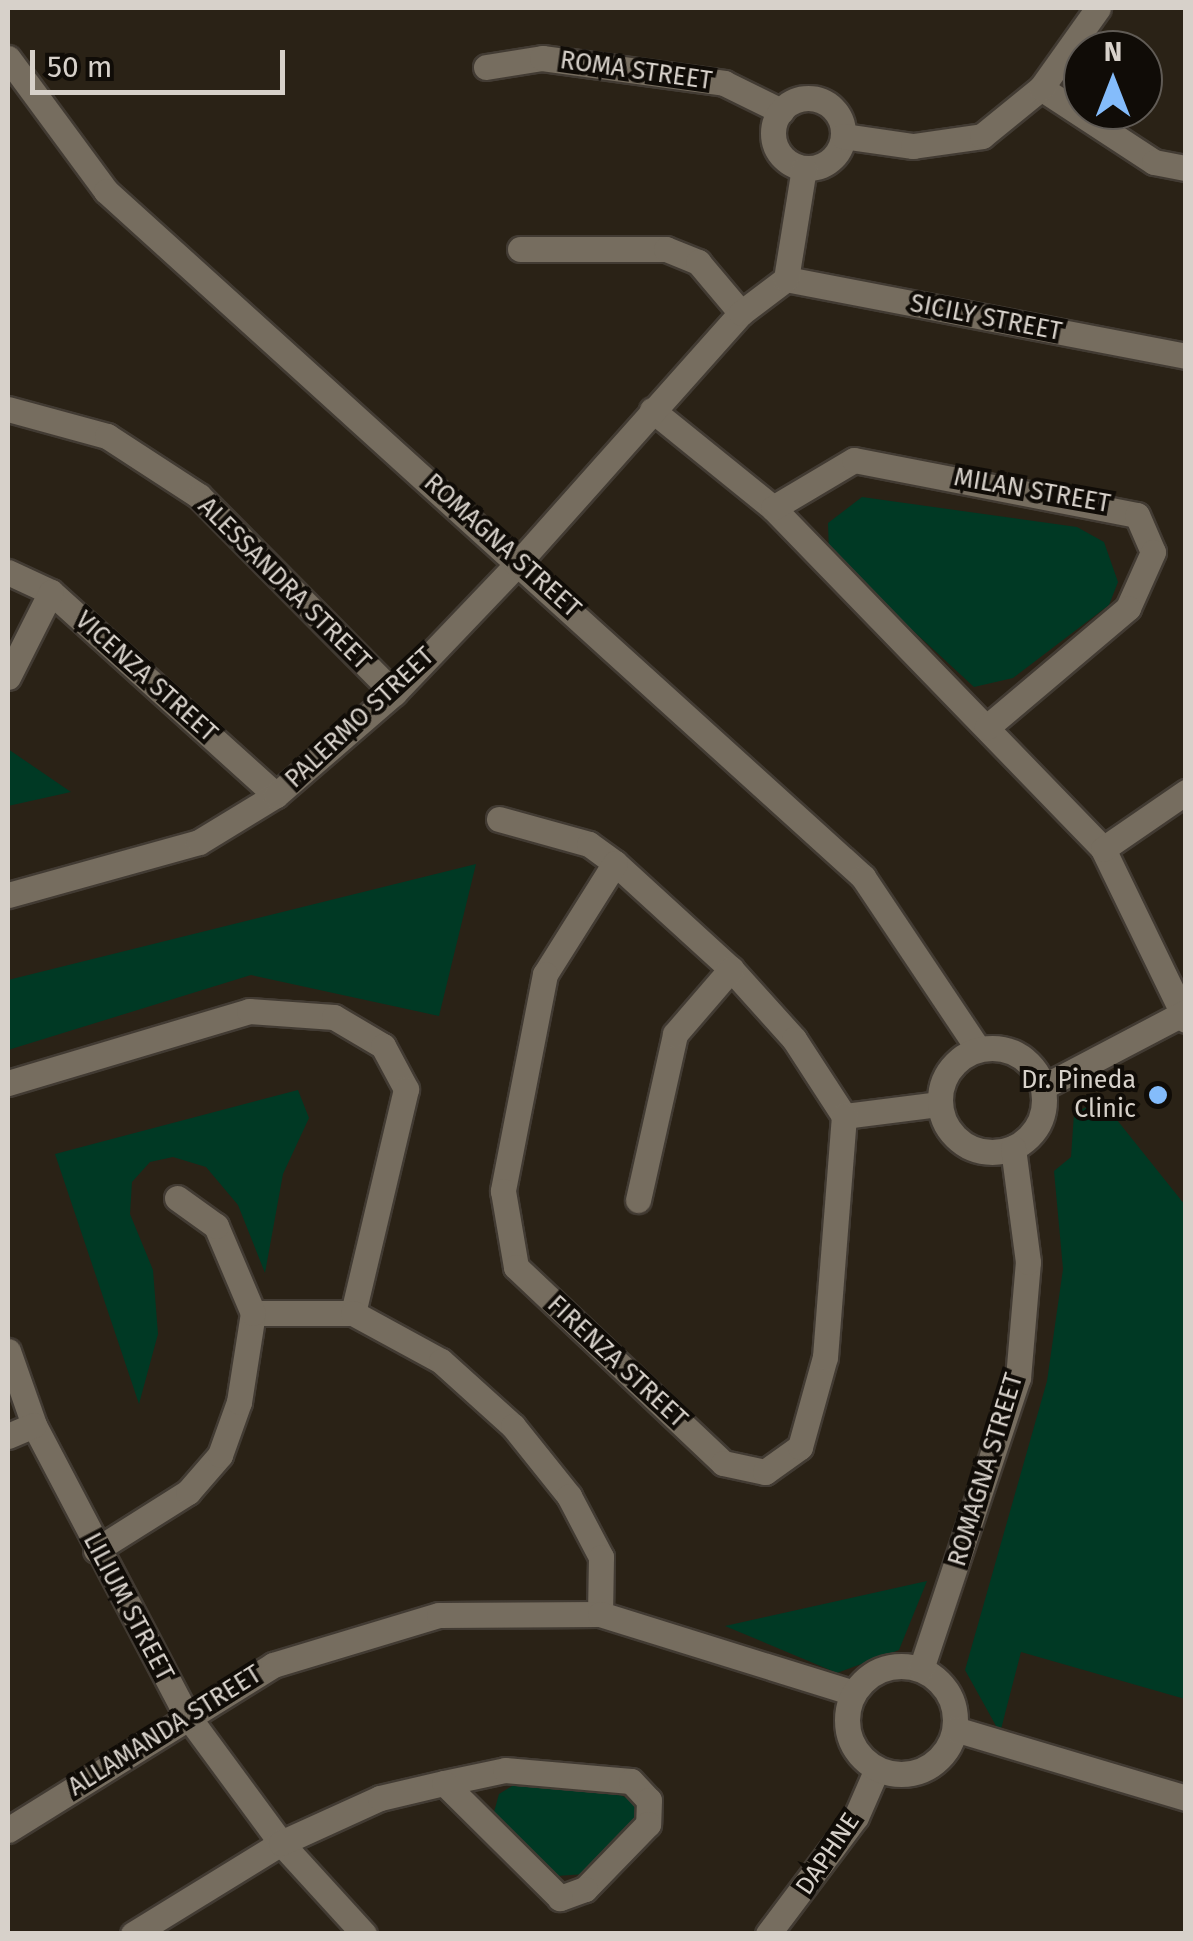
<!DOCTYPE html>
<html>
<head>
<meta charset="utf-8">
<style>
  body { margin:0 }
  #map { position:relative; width:1193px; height:1941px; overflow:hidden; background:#2a2216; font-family:"Fira Sans",sans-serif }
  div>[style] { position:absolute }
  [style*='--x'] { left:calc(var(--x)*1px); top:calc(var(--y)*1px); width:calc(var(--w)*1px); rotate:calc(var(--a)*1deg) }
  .green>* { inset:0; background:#003924 }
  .roads { filter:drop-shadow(2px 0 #423b33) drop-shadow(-2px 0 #423b33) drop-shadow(0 2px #423b33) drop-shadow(0 -2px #423b33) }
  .street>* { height:25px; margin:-12.5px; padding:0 12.5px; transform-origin:12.5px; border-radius:12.5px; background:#766d5f }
  .secondary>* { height:25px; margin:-12.5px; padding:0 12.5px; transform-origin:12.5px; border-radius:12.5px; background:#766d5f }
  .secondary>.ring { margin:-12.5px; padding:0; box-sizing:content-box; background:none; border:25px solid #766d5f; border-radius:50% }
  .dots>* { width:28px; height:28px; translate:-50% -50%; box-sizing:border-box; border:5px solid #100c07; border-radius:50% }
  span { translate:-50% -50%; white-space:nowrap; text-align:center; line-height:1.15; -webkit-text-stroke:8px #100c07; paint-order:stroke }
  .street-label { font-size:25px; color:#d7d1ca }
  .poi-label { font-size:25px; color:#d7d1ca }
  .right { translate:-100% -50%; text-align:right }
  .frame { position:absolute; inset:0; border:10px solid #d7d1ca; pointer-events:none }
  .north { position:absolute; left:1063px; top:30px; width:100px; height:100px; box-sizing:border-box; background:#100c07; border:2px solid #605b55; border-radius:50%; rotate:0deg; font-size:28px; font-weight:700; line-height:40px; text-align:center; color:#d7d1ca }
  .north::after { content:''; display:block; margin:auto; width:35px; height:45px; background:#84bcfb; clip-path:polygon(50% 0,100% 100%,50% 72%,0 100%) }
  .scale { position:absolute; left:30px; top:50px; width:255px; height:45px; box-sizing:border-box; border:5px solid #d7d1ca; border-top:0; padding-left:12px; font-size:30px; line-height:35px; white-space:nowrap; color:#d7d1ca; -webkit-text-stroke:8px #100c07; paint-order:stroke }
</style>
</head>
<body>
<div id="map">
  <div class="green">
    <i style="clip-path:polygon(862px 497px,1077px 527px,1104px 542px,1118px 582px,1109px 605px,1013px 678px,974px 687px,829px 553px,828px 523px)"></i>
    <i style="clip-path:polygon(8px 749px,71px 792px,8px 806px)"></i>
    <i style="clip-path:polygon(476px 864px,439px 1016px,251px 975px,8px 1050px,8px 980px)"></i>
    <i style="clip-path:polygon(298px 1090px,309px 1118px,283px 1174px,265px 1273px,238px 1205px,206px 1167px,173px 1157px,150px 1162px,132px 1182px,130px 1214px,153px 1270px,158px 1334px,139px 1404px,55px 1154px)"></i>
    <i style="clip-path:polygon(1101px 1100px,1185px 1205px,1185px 1699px,1021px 1652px,1000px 1733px,965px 1670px,1047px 1381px,1063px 1269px,1054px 1171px,1071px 1157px,1074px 1113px)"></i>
    <i style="clip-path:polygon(927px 1581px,899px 1650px,837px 1673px,725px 1626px)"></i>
    <i style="clip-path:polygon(517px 1783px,605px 1787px,640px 1805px,644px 1821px,586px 1874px,556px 1876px,494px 1812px,499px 1794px)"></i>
  </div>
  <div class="roads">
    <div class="street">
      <i style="--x:486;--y:67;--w:57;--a:-9.1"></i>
      <i style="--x:542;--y:58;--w:184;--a:7.8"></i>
      <i style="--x:724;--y:83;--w:64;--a:26.2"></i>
      <i style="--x:1041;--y:88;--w:135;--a:33.2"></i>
      <i style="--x:1154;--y:162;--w:33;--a:11"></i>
      <i style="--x:520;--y:249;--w:146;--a:0"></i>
      <i style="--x:666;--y:249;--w:35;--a:22"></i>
      <i style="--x:698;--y:262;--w:67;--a:49.9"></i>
      <i style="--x:786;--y:279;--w:407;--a:10.9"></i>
      <i style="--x:8;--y:409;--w:103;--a:15.3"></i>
      <i style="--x:107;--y:436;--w:110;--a:33.1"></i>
      <i style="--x:199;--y:496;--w:277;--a:45.3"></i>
      <i style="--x:652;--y:410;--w:156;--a:39"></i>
      <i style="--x:773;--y:508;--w:475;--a:45.9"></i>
      <i style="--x:1103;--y:849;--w:190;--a:64.1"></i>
      <i style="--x:773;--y:508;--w:94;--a:-30.7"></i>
      <i style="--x:854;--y:460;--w:288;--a:11"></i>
      <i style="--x:1137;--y:515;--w:40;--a:66.6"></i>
      <i style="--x:1153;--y:552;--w:61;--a:114.1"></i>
      <i style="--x:1128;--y:608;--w:185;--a:139.8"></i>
      <i style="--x:8;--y:572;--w:47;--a:24.9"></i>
      <i style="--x:51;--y:592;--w:303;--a:42.1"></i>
      <i style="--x:8;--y:677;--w:95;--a:-63.2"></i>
      <i style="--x:499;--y:819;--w:93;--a:15.5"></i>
      <i style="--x:589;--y:844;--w:32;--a:36"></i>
      <i style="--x:615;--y:863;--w:157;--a:42.4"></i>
      <i style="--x:731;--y:969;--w:94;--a:48"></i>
      <i style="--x:794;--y:1039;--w:92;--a:57"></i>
      <i style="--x:844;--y:1116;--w:96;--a:-7.2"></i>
      <i style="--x:1103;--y:849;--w:101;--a:-34.5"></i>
      <i style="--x:615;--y:863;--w:131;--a:122.2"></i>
      <i style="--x:545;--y:974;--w:221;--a:101"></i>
      <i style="--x:503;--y:1191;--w:77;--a:80.3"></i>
      <i style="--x:516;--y:1267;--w:285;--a:43.4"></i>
      <i style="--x:723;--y:1463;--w:43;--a:12.1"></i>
      <i style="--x:765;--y:1472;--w:43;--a:-35.5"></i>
      <i style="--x:800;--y:1447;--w:93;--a:-74.5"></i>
      <i style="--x:825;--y:1357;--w:242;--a:-85.5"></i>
      <i style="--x:8;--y:895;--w:198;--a:-15.5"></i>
      <i style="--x:199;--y:842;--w:90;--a:-31.4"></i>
      <i style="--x:276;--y:795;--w:156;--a:-40.8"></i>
      <i style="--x:394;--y:693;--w:181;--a:-46.3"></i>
      <i style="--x:8;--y:1083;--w:252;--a:-16.6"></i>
      <i style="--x:249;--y:1011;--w:85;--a:4"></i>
      <i style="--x:334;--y:1017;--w:57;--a:30.6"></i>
      <i style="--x:383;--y:1046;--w:49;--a:61.9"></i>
      <i style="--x:406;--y:1089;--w:230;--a:103.3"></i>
      <i style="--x:1043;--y:1087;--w:161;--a:-27.7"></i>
      <i style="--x:638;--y:1200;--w:170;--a:-77.4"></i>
      <i style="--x:675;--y:1034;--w:86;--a:-49.3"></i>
      <i style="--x:253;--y:1313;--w:100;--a:0"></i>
      <i style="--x:353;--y:1313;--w:100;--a:28.6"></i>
      <i style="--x:441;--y:1361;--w:97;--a:42.1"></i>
      <i style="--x:513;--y:1426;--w:90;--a:51.3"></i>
      <i style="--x:569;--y:1496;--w:69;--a:62.3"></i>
      <i style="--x:601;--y:1557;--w:57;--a:91"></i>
      <i style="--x:8;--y:1351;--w:78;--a:70.6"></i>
      <i style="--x:34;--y:1425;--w:327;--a:62.3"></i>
      <i style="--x:186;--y:1714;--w:160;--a:53.6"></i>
      <i style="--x:281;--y:1843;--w:123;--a:47.6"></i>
      <i style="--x:8;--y:1436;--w:28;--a:-23"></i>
      <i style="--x:96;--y:1550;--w:109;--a:-32.2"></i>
      <i style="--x:188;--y:1492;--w:49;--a:-49.1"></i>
      <i style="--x:220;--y:1455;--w:56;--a:-70.3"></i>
      <i style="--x:239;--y:1402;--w:90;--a:-81.1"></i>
      <i style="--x:253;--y:1313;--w:95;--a:-113"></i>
      <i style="--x:216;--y:1226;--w:48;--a:-144.3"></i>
      <i style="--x:8;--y:1830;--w:312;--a:-31.9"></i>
      <i style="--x:273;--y:1665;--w:173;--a:-16.8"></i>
      <i style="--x:439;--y:1615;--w:161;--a:-0.4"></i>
      <i style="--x:600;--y:1614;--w:265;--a:17.3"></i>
      <i style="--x:133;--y:1934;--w:174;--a:-31.6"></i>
      <i style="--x:281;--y:1843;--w:109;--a:-24.4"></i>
      <i style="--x:380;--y:1798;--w:66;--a:-13.2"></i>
      <i style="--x:444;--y:1783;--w:62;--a:-12"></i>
      <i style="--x:505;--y:1770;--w:126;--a:5"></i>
      <i style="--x:631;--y:1781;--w:26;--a:47"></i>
      <i style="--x:649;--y:1800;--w:24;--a:92"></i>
      <i style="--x:648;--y:1824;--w:91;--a:134.1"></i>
      <i style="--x:585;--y:1889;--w:27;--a:160"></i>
      <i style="--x:560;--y:1898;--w:163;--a:-135.2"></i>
      <i style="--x:768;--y:1934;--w:146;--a:-53.1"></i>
      <i style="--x:856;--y:1817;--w:52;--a:-66.4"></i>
    </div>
    <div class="secondary">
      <i style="--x:8;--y:58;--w:165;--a:53.6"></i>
      <i style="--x:106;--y:191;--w:1022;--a:42.18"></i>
      <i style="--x:863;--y:877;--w:207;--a:56.2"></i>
      <i class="ring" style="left:773px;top:98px;width:45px;height:45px"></i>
      <i style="--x:843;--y:136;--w:71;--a:8.1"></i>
      <i style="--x:913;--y:146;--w:70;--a:-8.2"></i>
      <i style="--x:982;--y:136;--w:76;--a:-39.1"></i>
      <i style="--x:1041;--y:88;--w:98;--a:-54.5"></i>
      <i style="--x:519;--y:562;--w:334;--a:-48.3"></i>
      <i style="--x:741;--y:313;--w:56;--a:-37.1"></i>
      <i style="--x:786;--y:279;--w:112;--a:-80.8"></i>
      <i class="ring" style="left:940px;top:1048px;width:79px;height:79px"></i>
      <i class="ring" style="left:847px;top:1666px;width:83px;height:83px"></i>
      <i style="--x:921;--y:1669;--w:307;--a:-71.6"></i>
      <i style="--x:1018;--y:1378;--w:116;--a:-85.1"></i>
      <i style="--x:1028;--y:1262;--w:115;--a:-97.5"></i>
      <i style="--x:955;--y:1729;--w:241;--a:16.6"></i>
    </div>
  </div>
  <div class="dots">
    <i style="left:1158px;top:1095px;background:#84bcfb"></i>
  </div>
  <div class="street-label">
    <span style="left:636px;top:71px;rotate:8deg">ROMA STREET</span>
    <span style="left:986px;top:318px;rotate:11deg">SICILY STREET</span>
    <span style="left:1032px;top:491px;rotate:10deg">MILAN STREET</span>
    <span style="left:502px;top:546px;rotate:42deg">ROMAGNA STREET</span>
    <span style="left:284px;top:584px;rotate:45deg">ALESSANDRA STREET</span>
    <span style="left:146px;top:677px;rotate:42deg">VICENZA STREET</span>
    <span style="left:360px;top:718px;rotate:-43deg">PALERMO STREET</span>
    <span style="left:617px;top:1362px;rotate:43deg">FIRENZA STREET</span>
    <span style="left:986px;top:1470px;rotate:-73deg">ROMAGNA STREET</span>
    <span style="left:128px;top:1607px;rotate:62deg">LILIUM STREET</span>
    <span style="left:165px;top:1731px;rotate:-32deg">ALLAMANDA STREET</span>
    <span style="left:828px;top:1854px;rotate:-56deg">DAPHNE</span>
  </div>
  <div class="poi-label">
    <span class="right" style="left:1136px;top:1095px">Dr. Pineda<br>Clinic</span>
  </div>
  <div class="frame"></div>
  <div class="north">N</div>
  <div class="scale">50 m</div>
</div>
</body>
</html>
